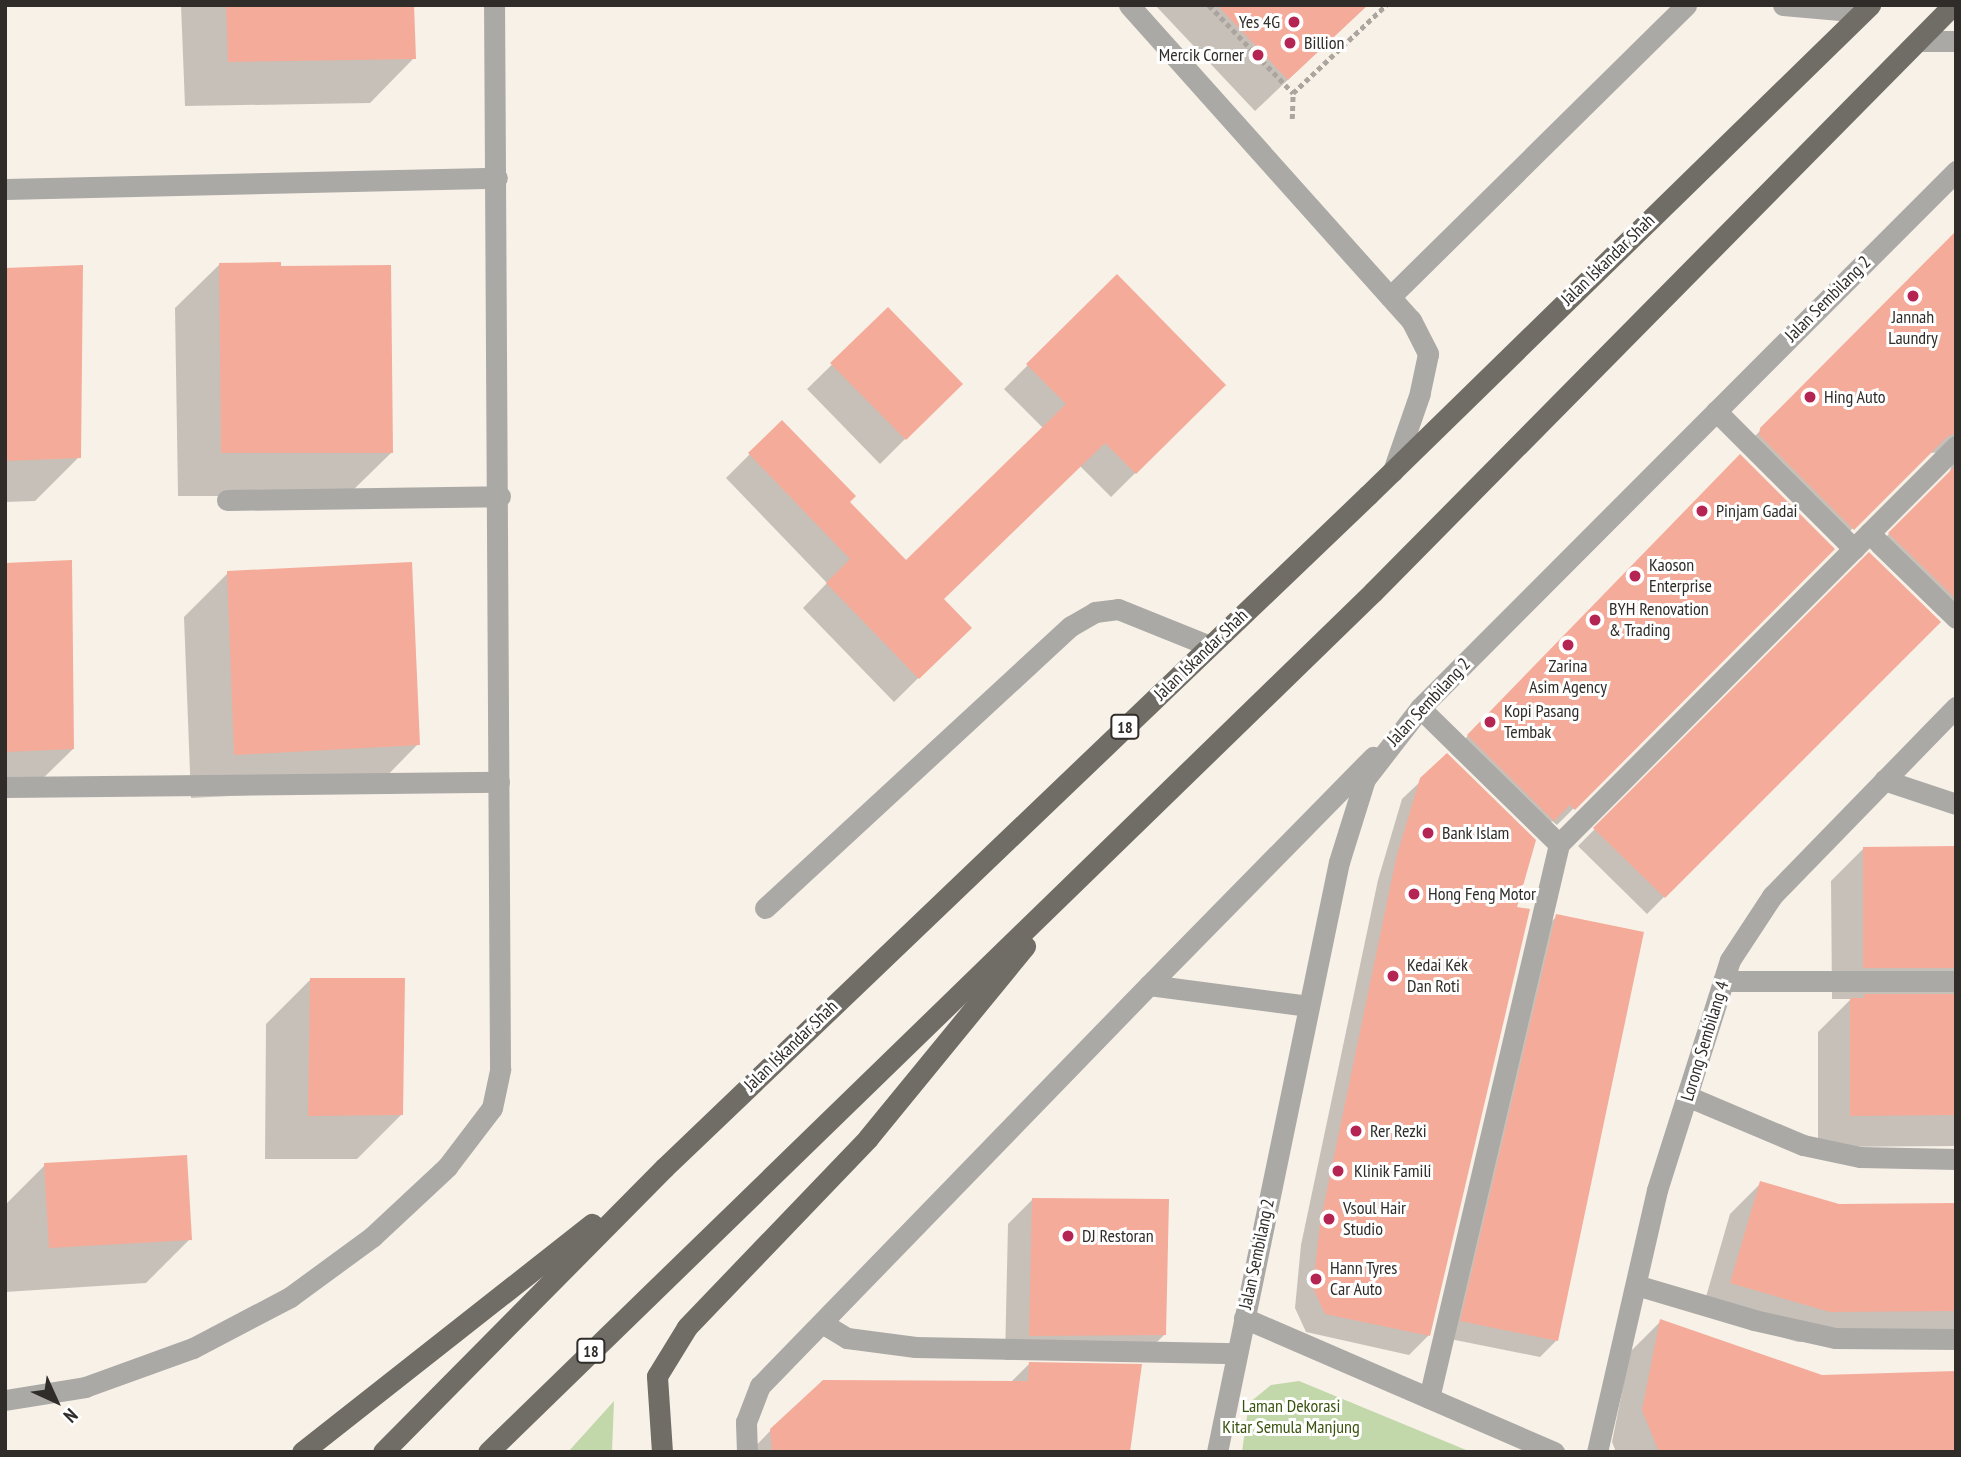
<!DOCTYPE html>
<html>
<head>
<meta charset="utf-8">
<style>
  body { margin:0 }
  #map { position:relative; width:1961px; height:1457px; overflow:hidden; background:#f8f1e8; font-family:"PT Sans Narrow",sans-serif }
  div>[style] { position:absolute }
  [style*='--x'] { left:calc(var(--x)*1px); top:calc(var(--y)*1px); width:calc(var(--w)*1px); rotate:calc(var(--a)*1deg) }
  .green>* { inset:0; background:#c2d7aa }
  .shadow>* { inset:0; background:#0003 }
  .building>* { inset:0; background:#f5ab99 }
  .path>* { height:4.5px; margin-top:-2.25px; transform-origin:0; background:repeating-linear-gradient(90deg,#aba59f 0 5px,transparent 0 8.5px) }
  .lane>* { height:21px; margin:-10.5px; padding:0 10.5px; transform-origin:10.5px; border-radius:10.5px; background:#aba9a5 }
  .street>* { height:21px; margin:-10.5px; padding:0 10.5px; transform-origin:10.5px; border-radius:10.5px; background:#aba9a5 }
  .primary>* { height:21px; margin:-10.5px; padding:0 10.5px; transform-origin:10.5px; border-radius:10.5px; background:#706d66 }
  .dots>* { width:19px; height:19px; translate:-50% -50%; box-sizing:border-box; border:4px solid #fff; border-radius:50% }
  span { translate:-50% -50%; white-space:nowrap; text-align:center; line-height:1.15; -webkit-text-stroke:6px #fff; paint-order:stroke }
  .shield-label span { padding:2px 5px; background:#fff; border:2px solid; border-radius:5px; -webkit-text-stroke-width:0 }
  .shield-label { font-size:16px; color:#2f2c29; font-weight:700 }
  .poi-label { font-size:18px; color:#2f2c29 }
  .right { translate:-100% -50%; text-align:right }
  .left { translate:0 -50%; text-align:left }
  .street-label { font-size:18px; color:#2f2c29 }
  .park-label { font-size:18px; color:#3a530e }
  .frame { position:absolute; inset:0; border:7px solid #2f2c29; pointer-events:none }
  .north { position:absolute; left:21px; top:1366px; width:70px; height:70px; -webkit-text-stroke:5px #fff; paint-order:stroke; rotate:135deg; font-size:19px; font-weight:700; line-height:28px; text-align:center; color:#2f2c29 }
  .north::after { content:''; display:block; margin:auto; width:24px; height:32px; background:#2f2c29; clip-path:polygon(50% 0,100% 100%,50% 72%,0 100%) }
</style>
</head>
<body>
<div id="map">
  <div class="green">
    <i style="clip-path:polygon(1299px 1381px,1471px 1452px,1242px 1452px,1249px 1403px,1271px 1385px)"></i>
    <i style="clip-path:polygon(614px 1401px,612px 1452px,568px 1452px)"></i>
  </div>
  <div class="shadow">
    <i style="clip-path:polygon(181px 5px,412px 5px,414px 58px,370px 103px,185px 106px)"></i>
    <i style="clip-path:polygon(1155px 5px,1367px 5px,1255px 111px)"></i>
    <i style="clip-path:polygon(1956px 235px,1956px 599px,1939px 616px,1872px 551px,1949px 474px,1953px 461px,1948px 452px,1928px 453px,1836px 545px,1744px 447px)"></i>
    <i style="clip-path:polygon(220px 264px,280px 268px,392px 452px,347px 496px,178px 496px,175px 308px)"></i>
    <i style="clip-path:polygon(5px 270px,79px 457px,35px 501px,5px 502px)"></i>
    <i style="clip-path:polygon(1117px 276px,1224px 385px,1111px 497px,1080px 466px,942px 600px,969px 628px,894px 702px,803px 608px,827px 583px,726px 478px,782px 422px,847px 502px,906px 562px,1043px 428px,1004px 389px)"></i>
    <i style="clip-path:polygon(888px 310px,960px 384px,880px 464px,807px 389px)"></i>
    <i style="clip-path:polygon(1740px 457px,1833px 549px,1557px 825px,1552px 821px,1536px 836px,1451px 753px)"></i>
    <i style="clip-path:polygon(1869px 554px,1937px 623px,1647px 914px,1578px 846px)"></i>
    <i style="clip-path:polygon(71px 562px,73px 749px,28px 793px,5px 794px,5px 564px)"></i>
    <i style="clip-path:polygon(228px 573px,418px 744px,374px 789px,191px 798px,184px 617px)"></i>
    <i style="clip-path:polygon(1422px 780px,1515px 908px,1428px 1336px,1409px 1355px,1306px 1332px,1295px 1308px,1301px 1245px,1378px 880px,1402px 799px)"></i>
    <i style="clip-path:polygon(1956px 848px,1956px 1146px,1818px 1147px,1818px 1032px,1851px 999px,1832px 999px,1831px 881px,1863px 849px)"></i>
    <i style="clip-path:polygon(1557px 916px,1557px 1340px,1540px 1357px,1445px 1338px,1540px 933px)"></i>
    <i style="clip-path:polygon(310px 980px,401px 1115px,357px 1159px,265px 1159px,266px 1024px)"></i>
    <i style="clip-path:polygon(45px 1165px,190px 1239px,146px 1283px,5px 1292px,5px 1205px)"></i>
    <i style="clip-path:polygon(1761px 1183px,1839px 1206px,1956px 1205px,1956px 1341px,1798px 1342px,1701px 1314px,1730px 1214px)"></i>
    <i style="clip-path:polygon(1033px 1199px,1165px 1334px,1140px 1359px,1005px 1360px,1008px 1224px)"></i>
    <i style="clip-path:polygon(1661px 1321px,1821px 1377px,1956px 1452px,1616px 1452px,1612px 1442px,1630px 1352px)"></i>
    <i style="clip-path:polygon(1029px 1364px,1128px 1452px,750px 1452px,771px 1430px,1010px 1383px)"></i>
  </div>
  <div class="building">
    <i style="clip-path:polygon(226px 5px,414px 5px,416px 59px,228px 62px)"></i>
    <i style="clip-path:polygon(1217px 5px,1368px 5px,1288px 80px)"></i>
    <i style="clip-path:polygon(1956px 231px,1956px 433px,1947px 437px,1854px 530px,1759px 435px,1760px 428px)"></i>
    <i style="clip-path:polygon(281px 262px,281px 266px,391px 265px,393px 453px,221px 453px,219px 263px)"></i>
    <i style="clip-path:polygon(83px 265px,81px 458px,5px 461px,5px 268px)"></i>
    <i style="clip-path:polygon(1117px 274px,1226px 385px,1136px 474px,1105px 443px,944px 599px,972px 628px,919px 679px,826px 583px,850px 559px,748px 453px,782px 420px,856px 496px,850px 502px,906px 560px,1066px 404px,1026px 364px)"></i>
    <i style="clip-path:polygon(888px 307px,963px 384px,906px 440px,830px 363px)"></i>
    <i style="clip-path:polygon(1740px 454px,1835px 549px,1575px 810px,1570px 805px,1554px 821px,1467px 735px)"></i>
    <i style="clip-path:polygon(1956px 465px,1956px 599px,1888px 533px)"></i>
    <i style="clip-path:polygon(1869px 552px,1941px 622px,1665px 898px,1593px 828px)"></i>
    <i style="clip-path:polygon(72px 560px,74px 749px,5px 752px,5px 563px)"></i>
    <i style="clip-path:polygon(412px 562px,420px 745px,234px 755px,227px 571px)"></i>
    <i style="clip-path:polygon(1447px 753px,1536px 840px,1517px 907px,1530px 909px,1430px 1336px,1325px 1314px,1313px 1288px,1320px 1224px,1396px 859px,1420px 778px)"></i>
    <i style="clip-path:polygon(1956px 846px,1956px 968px,1863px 968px,1863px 847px)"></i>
    <i style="clip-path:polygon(1556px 914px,1644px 932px,1558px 1341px,1460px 1321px)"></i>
    <i style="clip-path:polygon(310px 978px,405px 978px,403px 1115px,308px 1116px)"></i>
    <i style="clip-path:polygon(1864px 994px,1956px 994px,1956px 1115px,1850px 1116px,1850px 998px,1864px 998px)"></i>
    <i style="clip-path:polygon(187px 1155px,192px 1240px,49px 1248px,44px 1163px)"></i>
    <i style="clip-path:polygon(1760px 1181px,1839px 1204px,1956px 1203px,1956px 1311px,1830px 1312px,1730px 1283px)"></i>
    <i style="clip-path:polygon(1032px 1198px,1169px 1199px,1166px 1335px,1029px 1336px)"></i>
    <i style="clip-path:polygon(1660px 1319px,1822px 1375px,1956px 1371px,1956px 1452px,1659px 1452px,1642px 1410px)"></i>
    <i style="clip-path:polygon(1029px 1362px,1142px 1364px,1130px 1452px,772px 1452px,770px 1429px,823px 1380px,1028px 1381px)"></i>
  </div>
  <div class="path">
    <i style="--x:1209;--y:5;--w:122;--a:46.3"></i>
    <i style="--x:1293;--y:93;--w:128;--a:-43.4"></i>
    <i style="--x:1292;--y:119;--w:26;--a:-88"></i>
  </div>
  <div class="lane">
    <i style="--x:1129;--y:5;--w:423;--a:48.2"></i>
    <i style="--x:1411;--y:320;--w:38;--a:63"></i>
    <i style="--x:1428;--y:354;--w:40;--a:102"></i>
    <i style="--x:1420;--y:393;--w:83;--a:109.1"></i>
    <i style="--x:1783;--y:5;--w:80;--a:5"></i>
    <i style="--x:5;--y:189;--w:492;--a:-1.3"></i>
    <i style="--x:1390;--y:297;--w:416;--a:-44.6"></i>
    <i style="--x:1716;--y:411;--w:195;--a:45"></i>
    <i style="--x:227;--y:500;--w:273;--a:-0.8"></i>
    <i style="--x:1869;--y:533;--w:122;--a:44.3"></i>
    <i style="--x:1420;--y:708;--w:194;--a:44.4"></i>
    <i style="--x:5;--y:787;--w:494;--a:-0.6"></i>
    <i style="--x:765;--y:908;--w:416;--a:-42.7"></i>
    <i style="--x:1071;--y:626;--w:28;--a:-30"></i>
    <i style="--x:1095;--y:612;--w:23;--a:-7"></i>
    <i style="--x:1118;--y:609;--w:99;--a:21.9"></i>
    <i style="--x:1723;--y:981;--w:233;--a:0"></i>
    <i style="--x:1149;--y:985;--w:320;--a:-45.5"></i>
    <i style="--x:1636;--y:1285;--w:123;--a:16.5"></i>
    <i style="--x:1754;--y:1320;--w:83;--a:12.5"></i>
    <i style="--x:1835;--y:1338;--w:121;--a:0.5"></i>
    <i style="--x:822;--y:1323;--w:29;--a:31"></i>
    <i style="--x:847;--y:1338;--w:69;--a:7.5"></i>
    <i style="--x:915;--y:1347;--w:322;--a:1.1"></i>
    <i style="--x:1429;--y:1398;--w:569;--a:-76.79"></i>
    <i style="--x:1559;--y:844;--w:562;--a:-45.07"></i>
    <i style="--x:5;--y:1400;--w:81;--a:-9.2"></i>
    <i style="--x:85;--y:1387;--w:115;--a:-19.9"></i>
    <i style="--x:193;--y:1348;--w:110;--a:-27.7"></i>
    <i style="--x:290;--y:1297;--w:102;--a:-36.2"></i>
    <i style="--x:372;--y:1237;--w:103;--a:-43"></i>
    <i style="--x:447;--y:1167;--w:74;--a:-52.7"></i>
    <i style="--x:492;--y:1108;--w:40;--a:-78"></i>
    <i style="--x:500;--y:1069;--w:1064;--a:-90.32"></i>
    <i style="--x:747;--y:1452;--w:30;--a:-92"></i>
    <i style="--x:746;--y:1422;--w:39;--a:-69"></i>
    <i style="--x:760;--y:1386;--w:559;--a:-45.87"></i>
    <i style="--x:1149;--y:985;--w:161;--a:7.5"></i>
  </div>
  <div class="street">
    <i style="--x:1919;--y:41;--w:37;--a:0"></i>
    <i style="--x:1884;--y:780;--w:76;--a:18.4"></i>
    <i style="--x:1687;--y:1096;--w:126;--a:22.9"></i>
    <i style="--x:1803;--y:1145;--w:58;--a:11.9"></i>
    <i style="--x:1860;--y:1157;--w:96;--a:1.2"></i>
    <i style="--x:1244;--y:1318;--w:338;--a:23.4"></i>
    <i style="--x:1217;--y:1452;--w:602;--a:-78.32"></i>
    <i style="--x:1339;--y:862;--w:87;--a:-72.6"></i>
    <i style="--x:1365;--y:779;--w:90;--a:-52.2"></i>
    <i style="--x:1420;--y:708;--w:759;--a:-45.05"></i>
    <i style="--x:1597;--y:1452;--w:269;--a:-77.1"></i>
    <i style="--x:1657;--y:1190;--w:241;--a:-72.4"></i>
    <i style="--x:1730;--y:960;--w:77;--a:-56.7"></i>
    <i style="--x:1772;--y:896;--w:264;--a:-45.8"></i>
  </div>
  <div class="primary">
    <i style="--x:302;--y:1452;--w:369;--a:-38.2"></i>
    <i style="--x:383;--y:1452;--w:400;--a:-45.3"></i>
    <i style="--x:664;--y:1168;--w:974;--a:-43.71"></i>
    <i style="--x:1368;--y:495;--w:702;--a:-44.31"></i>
    <i style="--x:488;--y:1452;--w:1234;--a:-44.18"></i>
    <i style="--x:1373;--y:592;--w:825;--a:-45.34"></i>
    <i style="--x:662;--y:1452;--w:76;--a:-93.8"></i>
    <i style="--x:657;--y:1376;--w:57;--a:-58.5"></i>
    <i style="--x:687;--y:1327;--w:262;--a:-46.2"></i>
    <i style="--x:868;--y:1138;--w:248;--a:-50.7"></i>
  </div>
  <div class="dots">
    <i style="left:1294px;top:22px;background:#b52553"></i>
    <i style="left:1290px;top:43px;background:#b52553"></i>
    <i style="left:1258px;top:55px;background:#b52553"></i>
    <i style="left:1913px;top:296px;background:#b52553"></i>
    <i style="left:1810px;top:397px;background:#b52553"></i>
    <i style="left:1702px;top:511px;background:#b52553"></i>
    <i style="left:1635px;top:576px;background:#b52553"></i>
    <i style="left:1595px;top:620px;background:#b52553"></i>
    <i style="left:1568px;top:645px;background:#b52553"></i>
    <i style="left:1490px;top:722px;background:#b52553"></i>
    <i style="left:1428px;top:833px;background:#b52553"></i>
    <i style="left:1414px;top:894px;background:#b52553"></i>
    <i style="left:1393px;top:976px;background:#b52553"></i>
    <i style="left:1356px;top:1131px;background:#b52553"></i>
    <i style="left:1338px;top:1171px;background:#b52553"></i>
    <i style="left:1329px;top:1219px;background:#b52553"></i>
    <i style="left:1068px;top:1236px;background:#b52553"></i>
    <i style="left:1316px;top:1279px;background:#b52553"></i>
  </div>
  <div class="shield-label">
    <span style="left:1125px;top:727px">18</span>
    <span style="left:591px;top:1351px">18</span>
  </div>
  <div class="poi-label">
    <span class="right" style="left:1280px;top:22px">Yes 4G</span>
    <span class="left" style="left:1304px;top:43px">Billion</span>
    <span class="right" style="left:1244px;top:55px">Mercik Corner</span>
    <span style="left:1913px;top:328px">Jannah<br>Laundry</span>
    <span class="left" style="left:1824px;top:397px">Hing Auto</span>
    <span class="left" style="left:1716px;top:511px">Pinjam Gadai</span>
    <span class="left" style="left:1649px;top:576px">Kaoson<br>Enterprise</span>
    <span class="left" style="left:1609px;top:620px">BYH Renovation<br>&amp; Trading</span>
    <span style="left:1568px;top:677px">Zarina<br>Asim Agency</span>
    <span class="left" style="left:1504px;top:722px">Kopi Pasang<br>Tembak</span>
    <span class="left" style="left:1442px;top:833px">Bank Islam</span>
    <span class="left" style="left:1428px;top:894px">Hong Feng Motor</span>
    <span class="left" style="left:1407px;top:976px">Kedai Kek<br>Dan Roti</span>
    <span class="left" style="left:1370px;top:1131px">Rer Rezki</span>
    <span class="left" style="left:1354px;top:1171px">Klinik Famili</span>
    <span class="left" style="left:1343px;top:1219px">Vsoul Hair<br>Studio</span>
    <span class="left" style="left:1082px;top:1236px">DJ Restoran</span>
    <span class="left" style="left:1330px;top:1279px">Hann Tyres<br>Car Auto</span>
  </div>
  <div class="street-label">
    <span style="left:1608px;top:260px;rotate:-44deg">Jalan Iskandar Shah</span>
    <span style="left:1828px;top:299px;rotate:-45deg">Jalan Sembilang 2</span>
    <span style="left:1201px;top:655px;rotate:-44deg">Jalan Iskandar Shah</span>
    <span style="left:1429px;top:702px;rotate:-47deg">Jalan Sembilang 2</span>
    <span style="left:1705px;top:1041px;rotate:-73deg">Lorong Sembilang 4</span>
    <span style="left:791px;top:1046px;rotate:-44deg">Jalan Iskandar Shah</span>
    <span style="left:1257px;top:1254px;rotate:-78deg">Jalan Sembilang 2</span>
  </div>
  <div class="park-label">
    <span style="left:1291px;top:1417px">Laman Dekorasi<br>Kitar Semula Manjung</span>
  </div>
  <div class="frame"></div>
  <div class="north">N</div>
</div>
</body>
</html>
